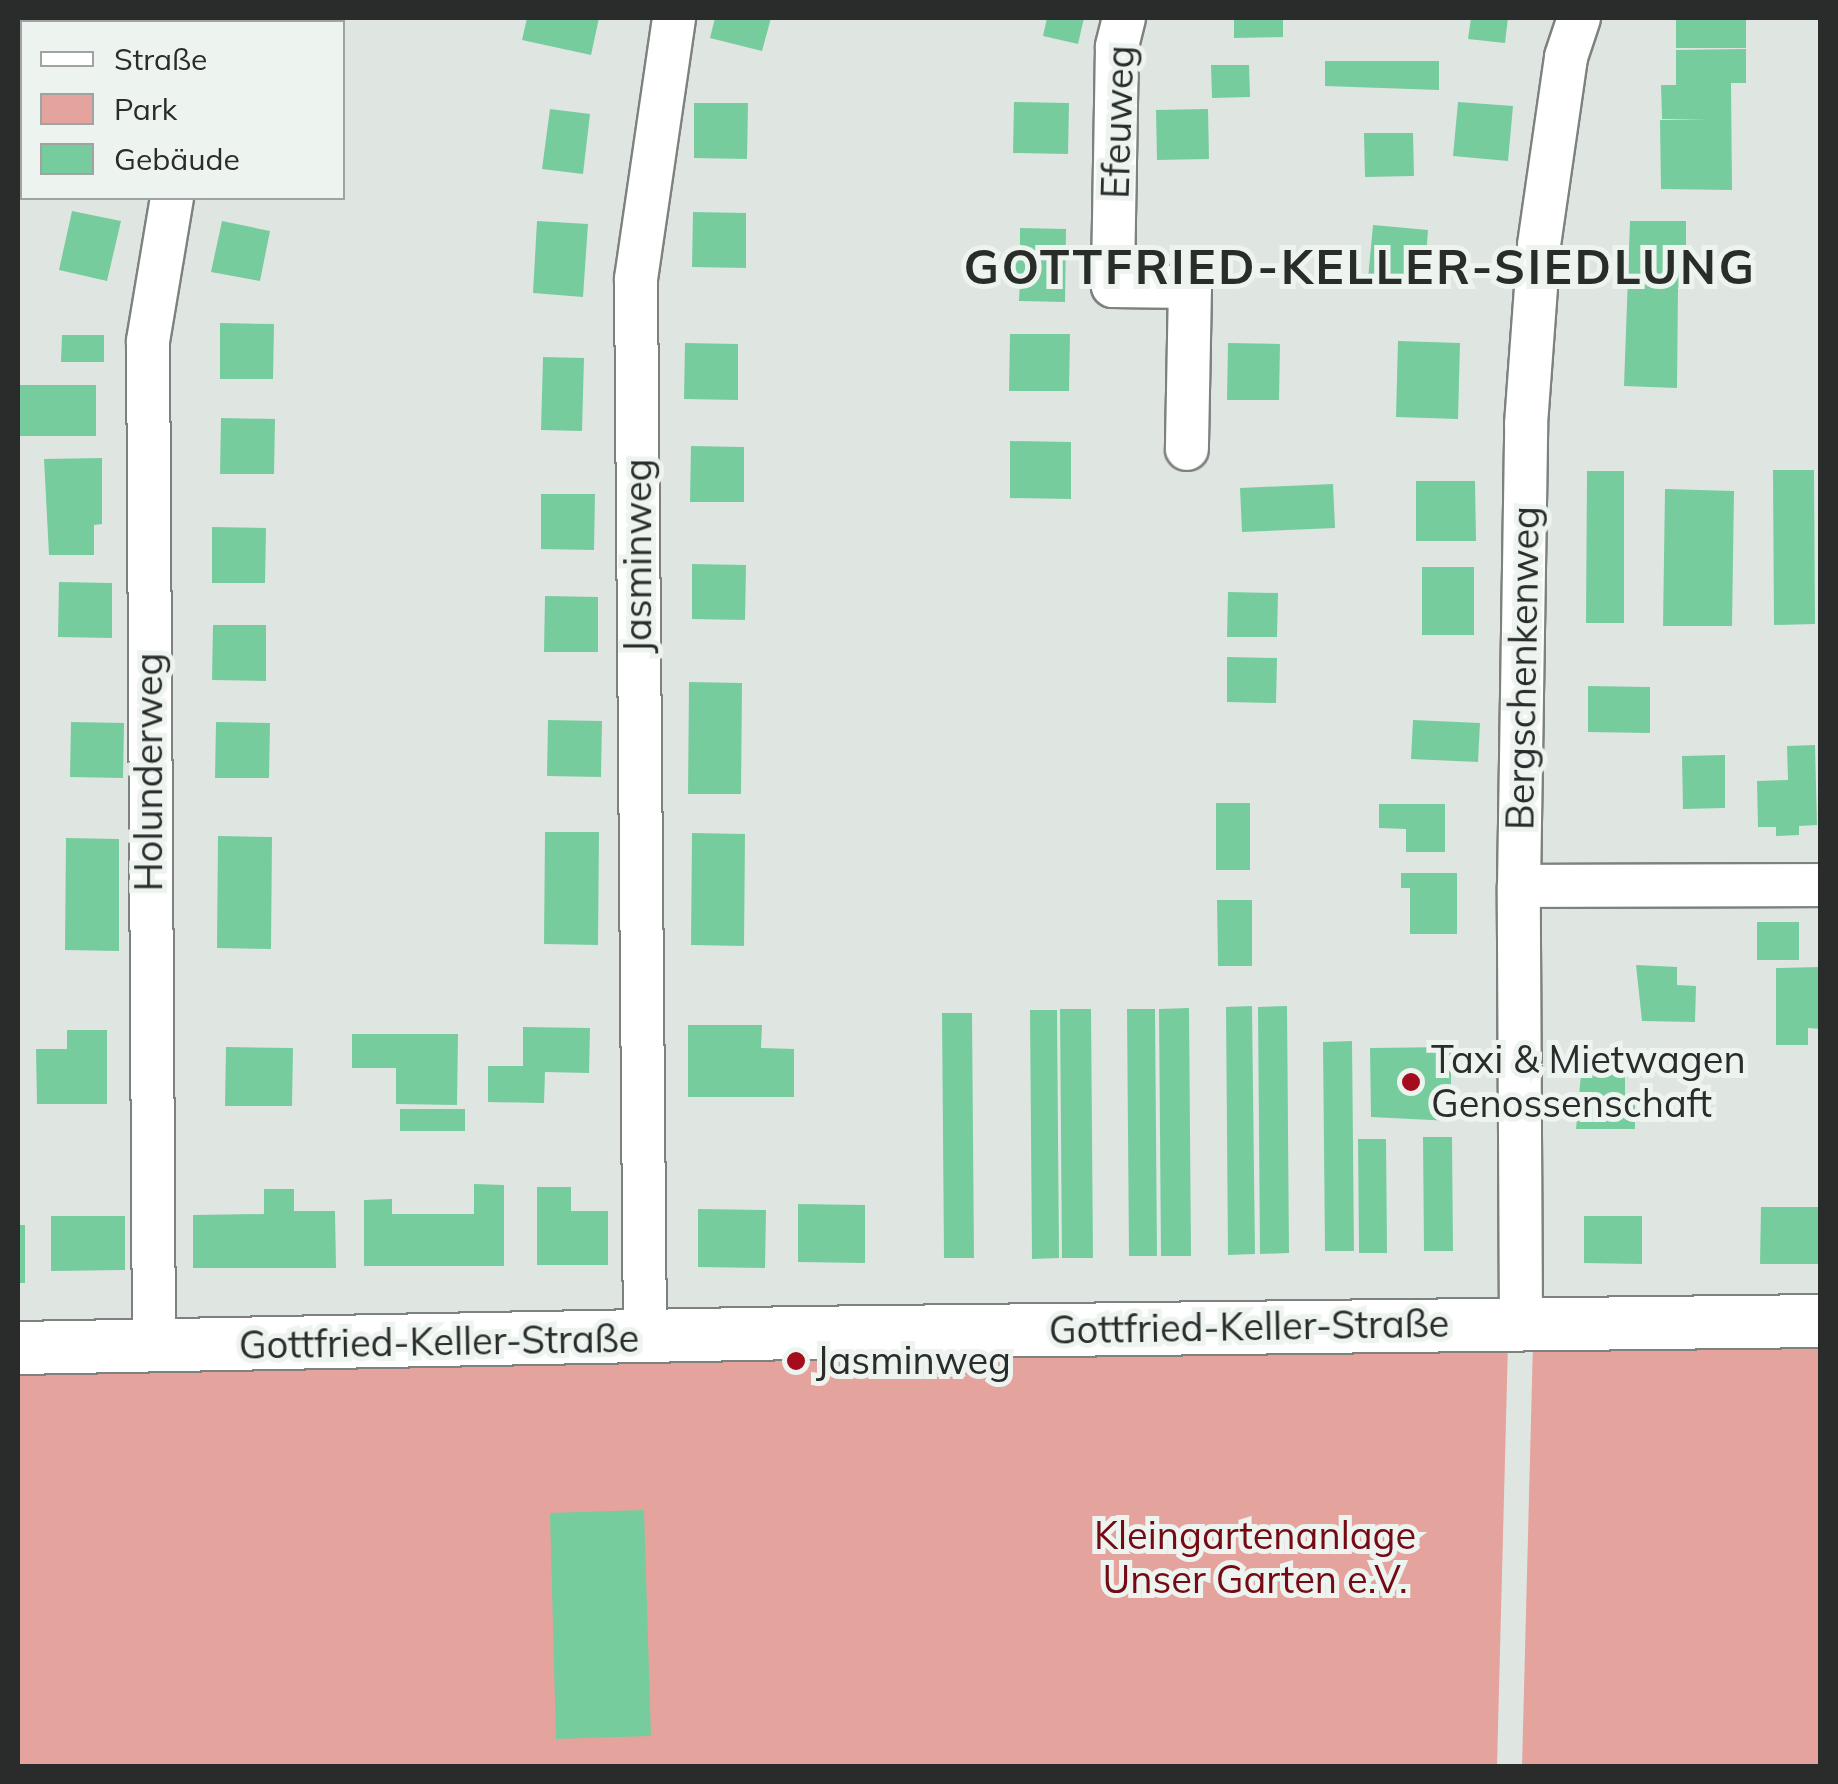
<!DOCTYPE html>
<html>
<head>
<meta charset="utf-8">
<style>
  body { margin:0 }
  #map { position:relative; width:1838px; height:1784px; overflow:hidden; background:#dfe6e2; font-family:Mulish,sans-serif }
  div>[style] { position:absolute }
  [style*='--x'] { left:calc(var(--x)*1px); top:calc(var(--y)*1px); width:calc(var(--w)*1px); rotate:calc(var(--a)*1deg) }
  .green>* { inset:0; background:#e5a39e }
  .building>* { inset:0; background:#77cc9e }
  .roads { filter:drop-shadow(2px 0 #7d827f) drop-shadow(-2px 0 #7d827f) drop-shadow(0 2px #7d827f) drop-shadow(0 -2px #7d827f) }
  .minor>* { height:42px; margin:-21px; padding:0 21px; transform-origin:21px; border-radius:21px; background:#fff }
  .tertiary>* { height:52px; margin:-26px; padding:0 26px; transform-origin:26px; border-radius:26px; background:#fff }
  .dots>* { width:28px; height:28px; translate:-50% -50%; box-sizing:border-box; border:5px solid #edf3ef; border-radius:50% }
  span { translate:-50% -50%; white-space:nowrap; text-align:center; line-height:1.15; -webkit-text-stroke:10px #edf3ef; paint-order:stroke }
  .street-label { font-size:38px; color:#2a2c2b }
  .poi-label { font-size:38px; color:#2a2c2b }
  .left { translate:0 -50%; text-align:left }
  .park-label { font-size:38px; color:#750a14 }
  .district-label { font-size:48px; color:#282d2a; font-weight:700; letter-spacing:2.5px }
  .frame { position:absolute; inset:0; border:20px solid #2a2c2b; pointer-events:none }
  .legend { position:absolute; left:20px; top:20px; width:325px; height:180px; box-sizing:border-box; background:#edf3ef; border:2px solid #9fa3a1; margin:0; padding:12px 18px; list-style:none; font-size:30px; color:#2a2c2b }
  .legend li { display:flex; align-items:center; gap:20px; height:50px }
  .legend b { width:50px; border:2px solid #9fa3a1 }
</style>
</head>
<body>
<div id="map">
  <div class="green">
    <i style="clip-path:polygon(1820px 1338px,1820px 1766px,1522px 1766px,1533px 1343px)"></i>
    <i style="clip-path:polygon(1508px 1343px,1497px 1766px,18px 1766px,18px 1373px)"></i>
  </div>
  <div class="building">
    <i style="clip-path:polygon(269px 18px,323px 18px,322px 22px,268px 22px)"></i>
    <i style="clip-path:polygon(527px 18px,599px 18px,591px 55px,522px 40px)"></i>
    <i style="clip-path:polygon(715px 18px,771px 18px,762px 51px,710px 38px)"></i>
    <i style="clip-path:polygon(1047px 18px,1084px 18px,1078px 44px,1043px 36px)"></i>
    <i style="clip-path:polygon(1234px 18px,1283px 18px,1283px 37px,1234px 38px)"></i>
    <i style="clip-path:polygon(1471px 18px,1508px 18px,1505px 43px,1468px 39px)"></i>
    <i style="clip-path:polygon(1676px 18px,1746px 18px,1746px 48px,1676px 48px)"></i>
    <i style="clip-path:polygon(1746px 49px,1746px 83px,1731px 83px,1732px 190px,1661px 189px,1660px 120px,1708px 120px,1662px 119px,1661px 85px,1676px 85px,1676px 50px)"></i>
    <i style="clip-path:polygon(1325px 61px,1439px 61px,1439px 90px,1325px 86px)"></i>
    <i style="clip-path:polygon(1211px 65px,1249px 65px,1250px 97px,1212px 98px)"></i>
    <i style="clip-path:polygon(1014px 102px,1069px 103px,1068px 154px,1013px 153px)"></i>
    <i style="clip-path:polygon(1458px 102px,1513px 106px,1508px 161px,1453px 156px)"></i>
    <i style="clip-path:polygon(694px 103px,748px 103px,747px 159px,694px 158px)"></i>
    <i style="clip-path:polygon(550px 109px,590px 114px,583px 174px,542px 169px)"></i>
    <i style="clip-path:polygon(1208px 109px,1209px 159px,1157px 160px,1156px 110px)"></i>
    <i style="clip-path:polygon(1364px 133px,1413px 133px,1414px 176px,1365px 177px)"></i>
    <i style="clip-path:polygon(72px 211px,121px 221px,107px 281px,59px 270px)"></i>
    <i style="clip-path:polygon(693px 212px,746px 213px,746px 268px,692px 267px)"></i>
    <i style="clip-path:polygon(222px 221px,270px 231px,260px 281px,211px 272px)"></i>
    <i style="clip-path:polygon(537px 221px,588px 224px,583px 297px,533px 293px)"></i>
    <i style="clip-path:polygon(1630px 221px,1686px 221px,1686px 288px,1678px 288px,1677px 388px,1624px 386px)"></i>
    <i style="clip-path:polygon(1373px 225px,1428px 230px,1424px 284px,1368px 279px)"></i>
    <i style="clip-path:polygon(1020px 228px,1066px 229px,1065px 302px,1019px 301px,1020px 279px,1010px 279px,1011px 259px,1020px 260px)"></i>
    <i style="clip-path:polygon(220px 323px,274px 324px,273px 379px,220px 379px)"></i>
    <i style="clip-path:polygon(1010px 334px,1070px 334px,1069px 391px,1009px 391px)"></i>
    <i style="clip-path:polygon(62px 335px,104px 335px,104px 362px,61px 362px)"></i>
    <i style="clip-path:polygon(1398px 341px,1460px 343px,1458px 419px,1396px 417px)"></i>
    <i style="clip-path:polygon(685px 343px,738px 344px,738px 400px,684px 399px)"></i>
    <i style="clip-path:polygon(1228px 343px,1280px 344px,1279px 400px,1227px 400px)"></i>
    <i style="clip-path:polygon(543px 357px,584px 358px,582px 431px,541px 430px)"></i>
    <i style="clip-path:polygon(18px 385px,96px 385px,96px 436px,18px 436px)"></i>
    <i style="clip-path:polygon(221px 418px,275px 419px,274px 474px,220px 474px)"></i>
    <i style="clip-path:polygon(1010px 441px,1071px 442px,1071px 499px,1010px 498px)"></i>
    <i style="clip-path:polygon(691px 446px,744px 447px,744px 502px,690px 502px)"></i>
    <i style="clip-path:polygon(102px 458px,102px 524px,94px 525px,94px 555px,49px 555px,44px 459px)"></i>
    <i style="clip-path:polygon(1773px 470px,1814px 470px,1815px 624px,1774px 625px)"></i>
    <i style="clip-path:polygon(1587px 471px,1624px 471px,1624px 623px,1586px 623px)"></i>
    <i style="clip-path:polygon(1416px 481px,1475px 481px,1476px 541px,1416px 541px)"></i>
    <i style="clip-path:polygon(1333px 484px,1335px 528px,1242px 532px,1240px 488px)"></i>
    <i style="clip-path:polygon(1665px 489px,1734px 491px,1732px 626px,1663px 626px)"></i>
    <i style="clip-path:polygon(541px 494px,595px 494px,594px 550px,541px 549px)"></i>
    <i style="clip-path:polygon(212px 527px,266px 528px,265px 583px,212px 583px)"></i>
    <i style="clip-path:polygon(692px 564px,746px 565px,745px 620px,692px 619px)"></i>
    <i style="clip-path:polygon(1422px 567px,1474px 567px,1474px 635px,1422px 635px)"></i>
    <i style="clip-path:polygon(59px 582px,112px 583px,112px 638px,58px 637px)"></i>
    <i style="clip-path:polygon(1228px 592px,1278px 593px,1277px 637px,1227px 637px)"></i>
    <i style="clip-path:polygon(545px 596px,598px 597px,598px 652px,544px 652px)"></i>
    <i style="clip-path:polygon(213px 625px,266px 625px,266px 681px,212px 680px)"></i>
    <i style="clip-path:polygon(1227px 657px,1277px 658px,1276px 703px,1227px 702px)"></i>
    <i style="clip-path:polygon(689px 682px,742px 683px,741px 794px,688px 794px)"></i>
    <i style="clip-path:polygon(1588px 686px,1650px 687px,1650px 733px,1588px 732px)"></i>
    <i style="clip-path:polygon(548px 720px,602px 721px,601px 777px,547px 776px)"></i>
    <i style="clip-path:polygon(1413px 720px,1480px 723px,1478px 762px,1411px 759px)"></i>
    <i style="clip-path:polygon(71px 722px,124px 723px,123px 778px,70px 777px)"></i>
    <i style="clip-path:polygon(216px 722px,270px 723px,269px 778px,215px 778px)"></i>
    <i style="clip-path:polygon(1815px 745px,1817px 825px,1799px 826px,1799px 835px,1776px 836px,1776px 827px,1758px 827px,1757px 781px,1788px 780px,1787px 746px)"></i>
    <i style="clip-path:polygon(1725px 755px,1725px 808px,1683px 809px,1682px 756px)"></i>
    <i style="clip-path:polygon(1216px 803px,1250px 803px,1250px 870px,1216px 870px)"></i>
    <i style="clip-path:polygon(1379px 804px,1445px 804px,1445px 852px,1406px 852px,1406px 829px,1379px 828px)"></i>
    <i style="clip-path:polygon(545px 832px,599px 832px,598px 945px,544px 944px)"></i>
    <i style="clip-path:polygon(692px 833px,745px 834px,744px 946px,691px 945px)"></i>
    <i style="clip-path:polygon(218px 836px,272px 837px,271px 949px,217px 948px)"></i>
    <i style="clip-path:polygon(66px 838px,119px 839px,119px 951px,65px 950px)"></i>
    <i style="clip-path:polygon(1401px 873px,1457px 873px,1457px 934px,1410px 934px,1410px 888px,1401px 888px)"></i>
    <i style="clip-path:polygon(1217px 900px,1252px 900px,1252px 966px,1218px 966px)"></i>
    <i style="clip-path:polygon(1757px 922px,1799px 922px,1799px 960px,1757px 960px)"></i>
    <i style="clip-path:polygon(1636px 965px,1677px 967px,1677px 985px,1696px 986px,1695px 1022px,1642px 1021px)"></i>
    <i style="clip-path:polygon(1820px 967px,1820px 1029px,1808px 1028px,1808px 1045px,1776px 1045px,1776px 968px)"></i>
    <i style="clip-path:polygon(1252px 1006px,1255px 1254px,1228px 1255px,1226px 1007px)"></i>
    <i style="clip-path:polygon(1287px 1006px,1289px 1253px,1260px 1254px,1258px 1007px)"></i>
    <i style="clip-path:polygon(1189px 1008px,1191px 1256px,1161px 1256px,1159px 1009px)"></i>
    <i style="clip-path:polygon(1060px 1009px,1091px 1009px,1093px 1258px,1062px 1258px)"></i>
    <i style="clip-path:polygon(1127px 1009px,1155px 1009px,1157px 1256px,1129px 1256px)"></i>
    <i style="clip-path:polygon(1030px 1010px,1057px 1010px,1059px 1258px,1032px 1259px)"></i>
    <i style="clip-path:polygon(942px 1013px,972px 1013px,974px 1258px,944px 1258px)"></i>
    <i style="clip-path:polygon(688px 1025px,762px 1025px,761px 1048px,794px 1049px,794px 1097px,688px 1097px)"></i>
    <i style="clip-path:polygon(523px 1027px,590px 1028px,589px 1073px,545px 1072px,544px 1103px,488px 1102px,488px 1066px,523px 1066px)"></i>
    <i style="clip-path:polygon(67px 1030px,107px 1030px,107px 1104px,37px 1104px,36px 1049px,67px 1049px)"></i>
    <i style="clip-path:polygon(352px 1034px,458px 1034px,457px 1105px,396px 1104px,396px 1068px,352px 1068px)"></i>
    <i style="clip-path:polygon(1352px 1041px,1354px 1251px,1325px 1251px,1323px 1042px)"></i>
    <i style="clip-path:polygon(226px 1047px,293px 1048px,292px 1106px,225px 1106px)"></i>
    <i style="clip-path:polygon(1451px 1047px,1451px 1121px,1371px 1117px,1370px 1048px)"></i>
    <i style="clip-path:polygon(1581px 1074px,1625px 1074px,1625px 1096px,1635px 1097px,1635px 1129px,1576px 1129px)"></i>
    <i style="clip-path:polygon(400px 1109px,465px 1109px,465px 1131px,400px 1131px)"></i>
    <i style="clip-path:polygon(1423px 1137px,1452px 1137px,1453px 1251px,1424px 1251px)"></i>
    <i style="clip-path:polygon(1358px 1139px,1386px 1139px,1387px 1253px,1359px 1253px)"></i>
    <i style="clip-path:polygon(474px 1184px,504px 1185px,504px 1266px,364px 1266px,364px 1200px,392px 1199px,392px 1214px,474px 1214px)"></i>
    <i style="clip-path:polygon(537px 1187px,571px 1187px,571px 1211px,608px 1211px,608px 1265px,537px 1265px)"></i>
    <i style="clip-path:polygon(264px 1189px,294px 1189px,294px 1211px,335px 1211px,336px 1268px,193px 1268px,193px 1215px,264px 1214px)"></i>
    <i style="clip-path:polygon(798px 1204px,865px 1205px,865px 1263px,798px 1262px)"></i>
    <i style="clip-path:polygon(1761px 1207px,1820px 1207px,1820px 1264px,1760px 1264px)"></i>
    <i style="clip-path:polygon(698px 1209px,766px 1210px,765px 1268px,698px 1267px)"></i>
    <i style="clip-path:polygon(51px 1216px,125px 1216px,125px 1270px,51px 1271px)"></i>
    <i style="clip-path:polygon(1584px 1216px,1642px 1216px,1642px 1264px,1584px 1263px)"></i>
    <i style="clip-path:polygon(18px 1225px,25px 1225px,25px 1283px,18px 1283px)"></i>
    <i style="clip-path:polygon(644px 1510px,651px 1736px,556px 1739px,550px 1513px)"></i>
  </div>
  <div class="roads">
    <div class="minor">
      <i style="--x:1124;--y:18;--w:30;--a:104"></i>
      <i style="--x:1117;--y:47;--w:239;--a:91"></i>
      <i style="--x:1113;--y:286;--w:77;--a:0.7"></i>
      <i style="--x:1190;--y:287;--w:162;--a:91.1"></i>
      <i style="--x:202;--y:22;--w:4;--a:-76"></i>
      <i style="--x:1519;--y:886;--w:301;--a:-0.2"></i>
      <i style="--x:1521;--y:1324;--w:438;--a:-90.3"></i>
      <i style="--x:1519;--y:886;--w:462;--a:-89.1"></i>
      <i style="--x:1526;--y:424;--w:179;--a:-85.8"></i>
      <i style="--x:1539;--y:245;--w:190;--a:-81.8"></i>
      <i style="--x:1566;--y:57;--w:41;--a:-71.6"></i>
      <i style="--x:645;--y:1337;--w:1058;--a:-90.49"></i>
      <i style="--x:636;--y:279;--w:264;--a:-81.7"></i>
      <i style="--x:154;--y:1348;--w:1007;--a:-90.34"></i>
      <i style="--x:148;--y:341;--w:145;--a:-80.5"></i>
    </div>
    <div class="tertiary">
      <i style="--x:18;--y:1348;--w:779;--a:-1.1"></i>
      <i style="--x:797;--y:1333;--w:1023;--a:-0.67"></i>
    </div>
  </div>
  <div class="dots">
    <i style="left:1411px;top:1082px;background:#a50c1e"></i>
    <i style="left:796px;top:1361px;background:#a50c1e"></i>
  </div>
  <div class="street-label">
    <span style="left:1118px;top:122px;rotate:-88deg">Efeuweg</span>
    <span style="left:638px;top:556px;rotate:-90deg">Jasminweg</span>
    <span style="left:1523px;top:668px;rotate:-89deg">Bergschenkenweg</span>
    <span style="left:149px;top:772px;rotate:-90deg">Holunderweg</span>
    <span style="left:1249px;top:1327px;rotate:-1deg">Gottfried-Keller-Straße</span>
    <span style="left:439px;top:1342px;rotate:-1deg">Gottfried-Keller-Straße</span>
  </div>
  <div class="poi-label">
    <span class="left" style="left:1431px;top:1082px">Taxi &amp; Mietwagen<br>Genossenschaft</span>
    <span class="left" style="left:816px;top:1361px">Jasminweg</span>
  </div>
  <div class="park-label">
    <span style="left:1255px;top:1558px">Kleingartenanlage<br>Unser Garten e.V.</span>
  </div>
  <div class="district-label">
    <span style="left:1360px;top:267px">GOTTFRIED-KELLER-SIEDLUNG</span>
  </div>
  <div class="frame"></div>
  <ul class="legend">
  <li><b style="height:12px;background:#fff"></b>Straße</li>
  <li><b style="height:28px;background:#e5a39e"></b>Park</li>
  <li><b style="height:28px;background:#77cc9e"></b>Gebäude</li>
  </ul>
</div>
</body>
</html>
